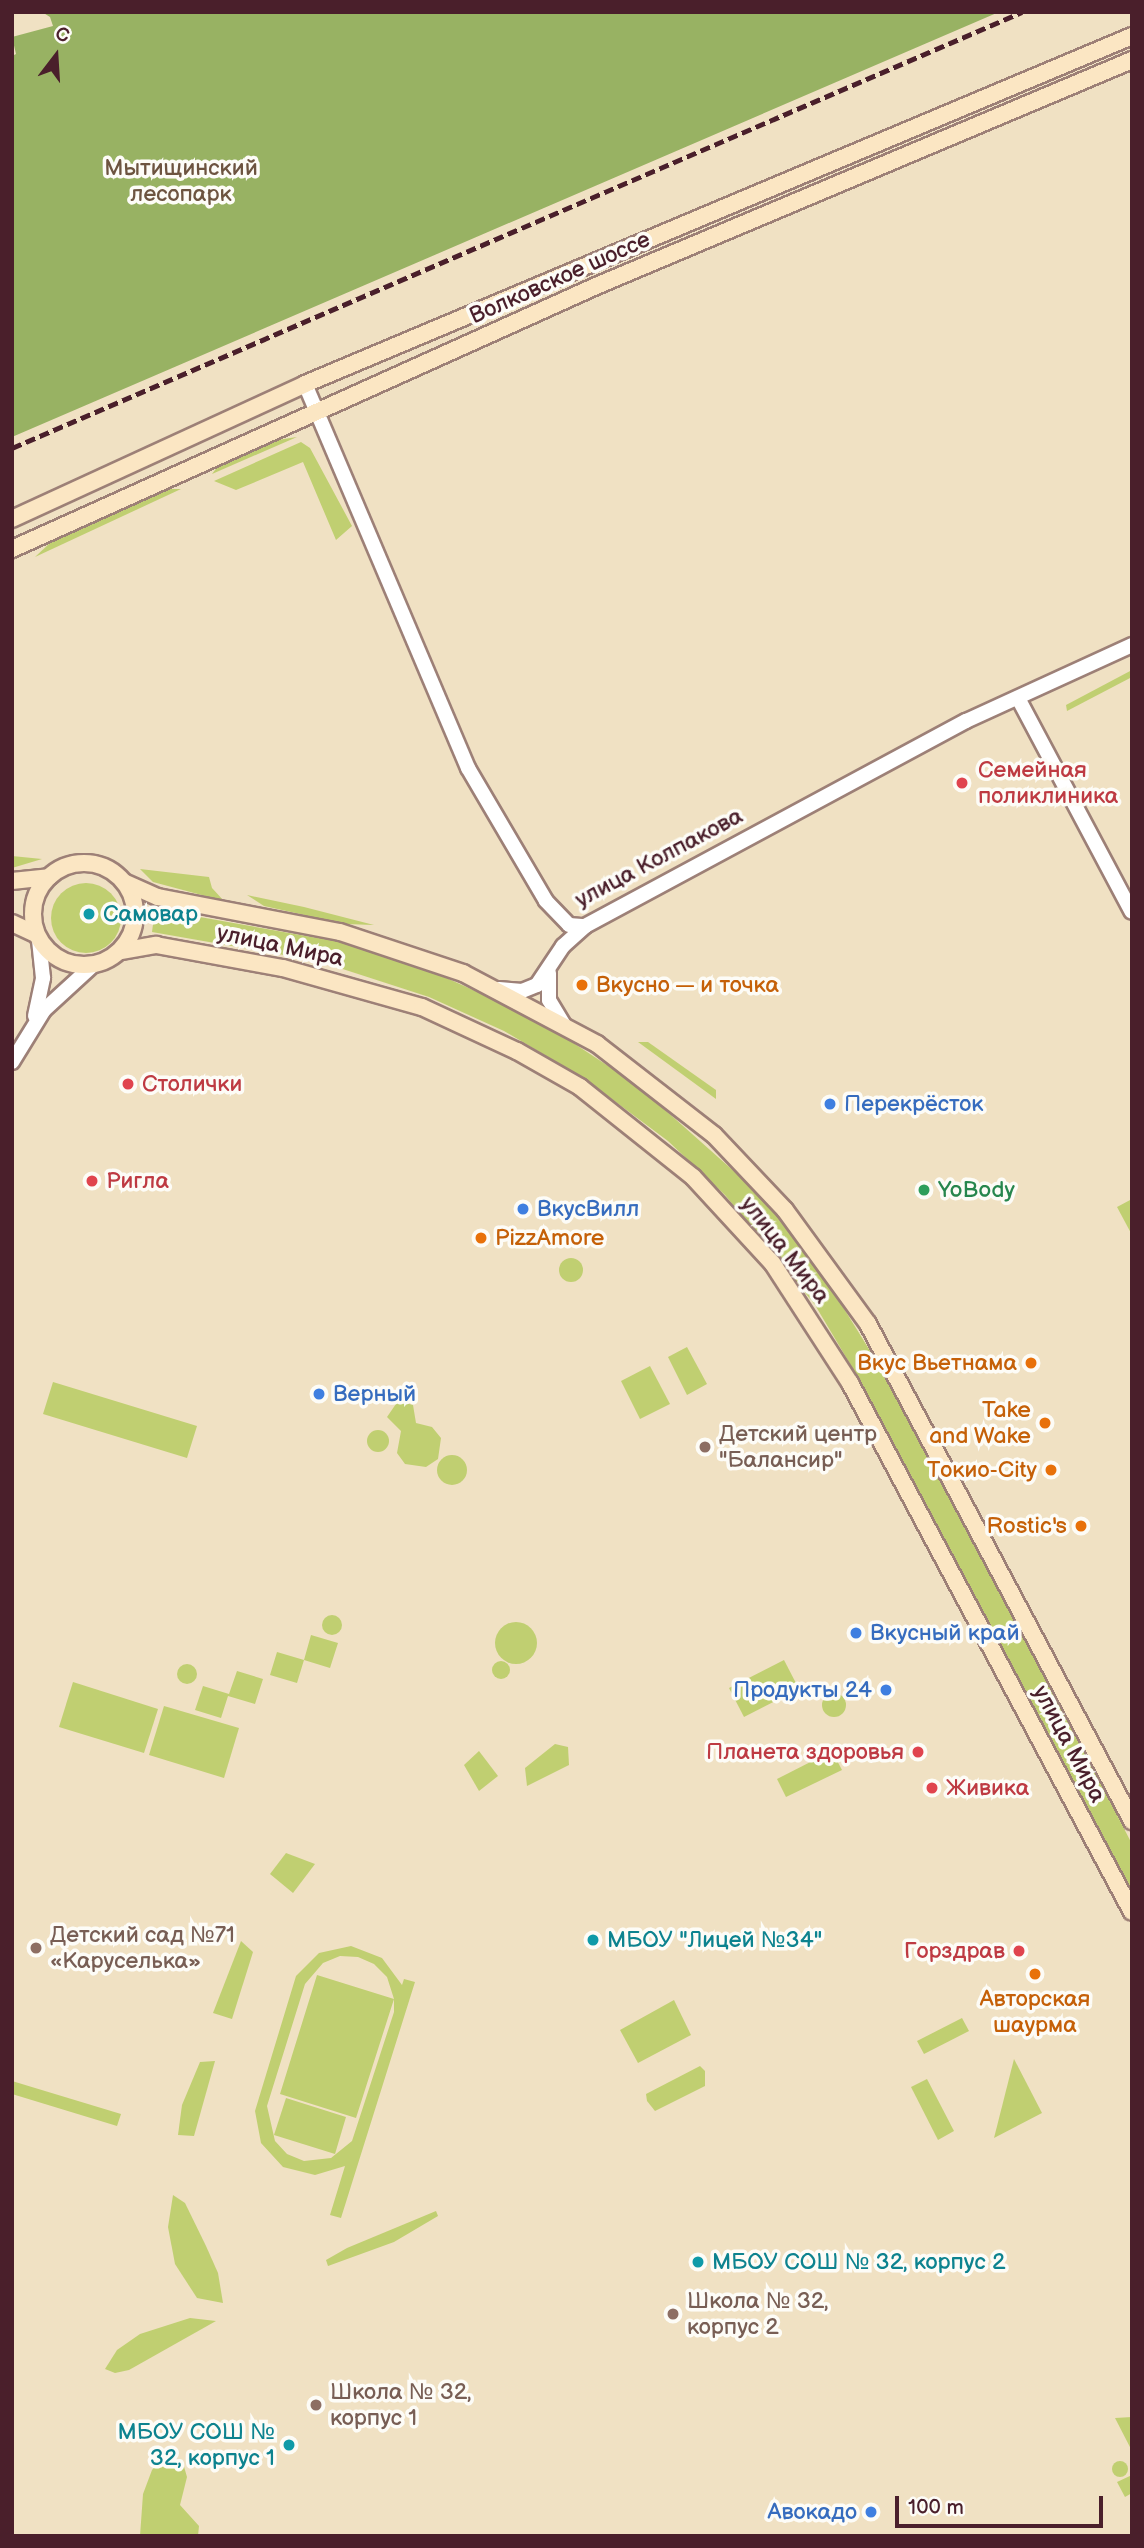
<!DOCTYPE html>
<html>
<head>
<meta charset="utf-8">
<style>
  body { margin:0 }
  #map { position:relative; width:1144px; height:2548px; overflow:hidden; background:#f0e1c3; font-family:"Balsamiq Sans",sans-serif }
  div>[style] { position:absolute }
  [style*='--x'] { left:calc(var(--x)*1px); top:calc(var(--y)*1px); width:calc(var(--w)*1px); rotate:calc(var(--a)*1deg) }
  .green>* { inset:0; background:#c0cf71 }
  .round { border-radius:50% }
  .forest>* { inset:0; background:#98b263 }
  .roads { filter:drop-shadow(2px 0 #9d8077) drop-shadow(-2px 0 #9d8077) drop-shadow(0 2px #9d8077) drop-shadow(0 -2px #9d8077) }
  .tertiary>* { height:14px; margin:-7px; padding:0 7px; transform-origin:7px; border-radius:7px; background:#fff }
  .secondary>* { height:16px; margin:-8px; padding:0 8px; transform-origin:8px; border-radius:8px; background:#fbe6c3 }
  .secondary>.ring { margin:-8px; padding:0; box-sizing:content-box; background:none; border:16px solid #fbe6c3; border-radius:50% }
  .rail>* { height:4.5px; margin-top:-2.25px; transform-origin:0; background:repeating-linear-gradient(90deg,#4a1f2b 0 10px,transparent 0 15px) }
  .dots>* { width:19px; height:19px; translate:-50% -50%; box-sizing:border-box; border:4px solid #fdfcf7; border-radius:50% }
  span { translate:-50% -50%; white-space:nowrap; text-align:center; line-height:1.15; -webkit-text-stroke:7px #fdfcf7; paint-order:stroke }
  .park-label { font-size:23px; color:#6d5440 }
  .street-label { font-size:23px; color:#4a1f2b }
  .health-label { font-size:23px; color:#be3a42 }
  .left { translate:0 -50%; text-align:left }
  .right { translate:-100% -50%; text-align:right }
  .culture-label { font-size:23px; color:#0d838f }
  .food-label { font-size:23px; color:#c56008 }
  .shop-label { font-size:23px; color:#366cbe }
  .leisure-label { font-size:23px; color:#27864d }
  .education-label { font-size:23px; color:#785e54 }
  .frame { position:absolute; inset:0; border:14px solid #4a1f2b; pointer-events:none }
  .north { position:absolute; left:21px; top:21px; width:70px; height:70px; -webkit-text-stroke:5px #fdfcf7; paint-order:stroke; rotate:17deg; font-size:19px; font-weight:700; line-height:28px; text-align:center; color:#4a1f2b }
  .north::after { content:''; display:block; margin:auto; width:24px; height:32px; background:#4a1f2b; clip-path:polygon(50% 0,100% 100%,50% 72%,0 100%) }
  .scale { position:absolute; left:895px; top:2496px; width:208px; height:32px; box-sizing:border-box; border:4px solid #4a1f2b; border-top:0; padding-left:9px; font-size:21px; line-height:24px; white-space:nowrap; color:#4a1f2b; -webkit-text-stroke:5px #fdfcf7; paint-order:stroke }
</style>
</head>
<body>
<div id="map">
  <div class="green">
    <i style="clip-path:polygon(297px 437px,212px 474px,218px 466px,277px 440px)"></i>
    <i style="clip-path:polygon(301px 442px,310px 448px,352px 526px,336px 540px,303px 462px,236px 490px,214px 481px)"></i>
    <i style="clip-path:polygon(165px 489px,181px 489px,35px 557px,51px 542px)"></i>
    <i style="clip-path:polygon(1132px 670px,1132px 677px,1067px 711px,1066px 705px)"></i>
    <i style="clip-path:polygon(12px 856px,42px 859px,12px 868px)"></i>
    <i style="clip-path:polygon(140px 869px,209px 877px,212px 888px,224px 901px,153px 882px)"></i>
    <i class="round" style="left:51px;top:883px;width:70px;height:70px"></i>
    <i style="clip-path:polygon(247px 895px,304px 907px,374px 925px,345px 924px,264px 906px)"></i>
    <i style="clip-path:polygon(155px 909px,351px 944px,420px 966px,537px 1019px,637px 1085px,764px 1198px,825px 1278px,885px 1375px,1030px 1647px,1132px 1844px,1132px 1894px,862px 1384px,815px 1305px,725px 1195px,668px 1141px,585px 1079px,504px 1031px,429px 997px,318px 961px,152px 932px)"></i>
    <i style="clip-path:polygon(638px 1042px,648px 1042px,716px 1090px,716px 1099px)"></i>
    <i style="clip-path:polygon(1132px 1199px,1132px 1235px,1117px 1207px)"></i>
    <i class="round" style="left:559px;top:1258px;width:24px;height:24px"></i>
    <i style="clip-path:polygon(687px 1347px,707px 1384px,687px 1395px,668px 1357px)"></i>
    <i style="clip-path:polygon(650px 1366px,670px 1404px,640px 1419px,621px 1381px)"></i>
    <i style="clip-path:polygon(53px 1382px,197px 1426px,187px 1458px,43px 1414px)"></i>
    <i style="clip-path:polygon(398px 1401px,413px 1405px,416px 1423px,432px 1427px,441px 1438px,438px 1459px,426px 1467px,405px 1464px,397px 1453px,401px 1431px,387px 1417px)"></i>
    <i class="round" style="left:367px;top:1430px;width:22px;height:22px"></i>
    <i class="round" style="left:437px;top:1455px;width:30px;height:30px"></i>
    <i class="round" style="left:322px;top:1615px;width:20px;height:20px"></i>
    <i class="round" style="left:495px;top:1622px;width:42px;height:42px"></i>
    <i style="clip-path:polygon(311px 1635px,338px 1643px,330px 1668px,304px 1660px,297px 1683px,270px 1675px,277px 1652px,304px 1660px)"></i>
    <i style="clip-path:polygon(784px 1660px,799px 1689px,744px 1717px,729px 1688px)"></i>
    <i class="round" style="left:492px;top:1661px;width:18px;height:18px"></i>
    <i class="round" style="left:177px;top:1664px;width:20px;height:20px"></i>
    <i style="clip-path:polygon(237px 1671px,263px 1679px,255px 1704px,228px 1696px,221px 1718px,195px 1710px,203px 1686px,229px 1694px)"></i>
    <i style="clip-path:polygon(73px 1682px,158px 1709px,144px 1753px,59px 1727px)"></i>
    <i class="round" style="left:822px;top:1693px;width:24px;height:24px"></i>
    <i style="clip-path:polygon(164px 1706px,239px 1728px,224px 1778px,149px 1755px)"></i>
    <i style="clip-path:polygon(555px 1744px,568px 1747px,569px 1765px,527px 1786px,525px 1768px)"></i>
    <i style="clip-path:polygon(479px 1751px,498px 1776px,479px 1791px,464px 1765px)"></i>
    <i style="clip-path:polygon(832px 1751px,842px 1770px,786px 1797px,777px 1779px)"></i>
    <i style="clip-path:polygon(286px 1853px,315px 1864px,293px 1893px,270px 1874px)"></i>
    <i style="clip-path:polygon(241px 1941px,253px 1952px,232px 2019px,213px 2013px)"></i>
    <i style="clip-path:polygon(evenodd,351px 1946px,382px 1958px,402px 1985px,404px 1979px,415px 1982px,341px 2218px,330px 2215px,345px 2166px,315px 2175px,283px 2167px,261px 2143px,255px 2111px,296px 1976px,319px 1953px,351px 1946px,340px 1956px,358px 1957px,374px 1964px,387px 1977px,394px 1999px,317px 1975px,280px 2094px,356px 2118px,394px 1999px,394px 2012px,352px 2141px,331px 2158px,304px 2161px,287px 2154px,275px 2141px,267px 2106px,305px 1984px,323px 1963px,340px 1956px)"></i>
    <i style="clip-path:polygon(674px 2000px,691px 2035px,638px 2063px,620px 2030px)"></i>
    <i style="clip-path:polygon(962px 2018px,969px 2031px,924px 2054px,917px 2041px)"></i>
    <i style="clip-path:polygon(1014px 2059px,1042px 2113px,994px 2138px)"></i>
    <i style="clip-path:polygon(215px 2061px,194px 2136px,178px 2135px,182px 2105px,200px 2062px)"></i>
    <i style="clip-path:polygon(700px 2066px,705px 2071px,705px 2086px,655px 2111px,647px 2101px,646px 2094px)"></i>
    <i style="clip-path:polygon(927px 2079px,954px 2131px,938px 2140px,911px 2087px)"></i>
    <i style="clip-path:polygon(12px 2081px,121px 2114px,117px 2126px,12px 2094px)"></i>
    <i style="clip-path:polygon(286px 2098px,346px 2117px,335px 2154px,274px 2135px)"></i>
    <i style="clip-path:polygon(173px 2195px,185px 2203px,206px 2246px,218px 2273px,223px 2303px,197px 2298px,175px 2264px,168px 2227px)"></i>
    <i style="clip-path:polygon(436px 2211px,438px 2216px,394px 2242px,328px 2266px,326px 2260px,347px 2248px)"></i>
    <i style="clip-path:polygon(190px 2318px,216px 2321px,129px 2370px,115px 2373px,105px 2369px,117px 2350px,140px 2334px)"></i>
    <i style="clip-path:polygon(1132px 2417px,1132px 2451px,1115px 2418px)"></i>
    <i style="clip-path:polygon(170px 2461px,183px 2463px,187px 2477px,180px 2505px,199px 2526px,198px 2536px,140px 2536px,143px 2494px,152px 2470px,158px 2463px)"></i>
    <i class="round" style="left:1112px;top:2461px;width:16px;height:16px"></i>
    <i style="clip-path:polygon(1132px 2475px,1132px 2493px,1125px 2497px,1117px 2482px)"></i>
  </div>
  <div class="forest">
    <i style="clip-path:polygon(42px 12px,999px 12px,12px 437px,12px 56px,16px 54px,12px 37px,53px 26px,50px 17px)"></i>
  </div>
  <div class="roads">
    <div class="tertiary">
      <i style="--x:305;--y:384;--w:417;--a:67"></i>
      <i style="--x:468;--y:768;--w:154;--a:59.6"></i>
      <i style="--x:546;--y:901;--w:33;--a:46"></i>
      <i style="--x:569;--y:925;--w:16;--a:4"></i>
      <i style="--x:585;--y:926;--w:433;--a:-28.3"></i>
      <i style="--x:966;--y:721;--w:183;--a:-24.6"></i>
      <i style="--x:1018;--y:698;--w:242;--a:62"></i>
      <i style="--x:549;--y:973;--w:27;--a:90"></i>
      <i style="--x:549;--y:1000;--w:29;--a:59"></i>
      <i style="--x:499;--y:989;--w:23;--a:5"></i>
      <i style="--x:522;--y:991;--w:16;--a:-22"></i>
      <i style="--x:537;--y:985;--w:47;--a:-56.3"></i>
      <i style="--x:563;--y:946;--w:30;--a:-42"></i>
      <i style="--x:35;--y:1016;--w:39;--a:-78"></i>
      <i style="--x:43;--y:978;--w:36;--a:-96"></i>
      <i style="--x:12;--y:1062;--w:61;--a:-58.4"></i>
      <i style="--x:44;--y:1010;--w:65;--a:-42.5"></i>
    </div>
    <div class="secondary">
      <i style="--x:12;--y:519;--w:323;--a:-24.7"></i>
      <i style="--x:305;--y:384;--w:897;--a:-22.82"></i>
      <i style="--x:12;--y:549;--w:640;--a:-24.24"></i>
      <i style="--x:596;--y:286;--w:582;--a:-22.86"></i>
      <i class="ring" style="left:33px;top:863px;width:86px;height:86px"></i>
      <i style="--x:12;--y:881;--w:37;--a:-6"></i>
      <i style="--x:126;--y:883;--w:35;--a:24"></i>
      <i style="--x:158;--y:897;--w:185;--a:10.9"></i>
      <i style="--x:340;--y:932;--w:130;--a:18.4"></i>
      <i style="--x:463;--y:973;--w:152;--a:27.9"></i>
      <i style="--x:597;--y:1044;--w:148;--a:37.9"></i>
      <i style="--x:714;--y:1135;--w:103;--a:46.6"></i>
      <i style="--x:785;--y:1210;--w:141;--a:53.9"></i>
      <i style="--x:868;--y:1324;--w:563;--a:62.02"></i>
      <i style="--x:12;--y:923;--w:26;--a:25"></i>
      <i style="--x:121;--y:951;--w:36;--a:-10"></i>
      <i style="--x:156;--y:945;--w:129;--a:10.3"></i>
      <i style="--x:283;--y:968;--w:144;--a:15.7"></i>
      <i style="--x:422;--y:1007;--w:105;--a:24.9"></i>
      <i style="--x:517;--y:1051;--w:73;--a:29.7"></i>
      <i style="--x:580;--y:1087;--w:144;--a:38.5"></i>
      <i style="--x:693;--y:1177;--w:118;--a:47.4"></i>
      <i style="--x:773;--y:1264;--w:142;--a:57.1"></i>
      <i style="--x:850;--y:1383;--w:599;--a:61.94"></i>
    </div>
  </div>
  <div class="rail">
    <i style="--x:12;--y:448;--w:1100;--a:-23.35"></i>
  </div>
  <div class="dots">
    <i style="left:962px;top:783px;background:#e0444e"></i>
    <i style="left:89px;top:914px;background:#0f9aa8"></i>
    <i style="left:582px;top:985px;background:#e8710a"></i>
    <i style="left:128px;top:1084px;background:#e0444e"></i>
    <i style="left:830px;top:1104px;background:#3f7fe0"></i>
    <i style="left:92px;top:1181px;background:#e0444e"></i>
    <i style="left:924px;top:1190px;background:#2e9e5b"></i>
    <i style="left:523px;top:1209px;background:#3f7fe0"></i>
    <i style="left:481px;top:1238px;background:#e8710a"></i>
    <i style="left:1031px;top:1363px;background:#e8710a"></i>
    <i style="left:319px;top:1394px;background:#3f7fe0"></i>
    <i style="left:1045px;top:1423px;background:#e8710a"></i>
    <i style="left:705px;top:1447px;background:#8d6e63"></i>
    <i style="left:1051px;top:1470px;background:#e8710a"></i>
    <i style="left:1081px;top:1526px;background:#e8710a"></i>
    <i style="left:856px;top:1633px;background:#3f7fe0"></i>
    <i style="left:886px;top:1690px;background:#3f7fe0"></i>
    <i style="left:918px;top:1752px;background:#e0444e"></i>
    <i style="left:932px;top:1788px;background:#e0444e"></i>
    <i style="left:593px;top:1940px;background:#0f9aa8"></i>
    <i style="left:36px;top:1948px;background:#8d6e63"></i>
    <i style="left:1019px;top:1951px;background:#e0444e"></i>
    <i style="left:1035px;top:1974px;background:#e8710a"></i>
    <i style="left:698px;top:2262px;background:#0f9aa8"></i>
    <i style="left:673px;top:2314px;background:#8d6e63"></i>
    <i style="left:316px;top:2405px;background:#8d6e63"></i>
    <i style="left:289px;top:2445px;background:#0f9aa8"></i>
    <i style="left:871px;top:2512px;background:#3f7fe0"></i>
  </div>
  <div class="park-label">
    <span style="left:181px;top:181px">Мытищинский<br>лесопарк</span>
  </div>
  <div class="street-label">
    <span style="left:560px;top:278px;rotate:-24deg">Волковское шоссе</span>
    <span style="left:659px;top:858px;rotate:-28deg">улица Колпакова</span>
    <span style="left:280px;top:946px;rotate:12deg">улица Мира</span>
    <span style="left:785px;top:1250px;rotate:52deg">улица Мира</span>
    <span style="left:1069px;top:1744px;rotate:62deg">улица Мира</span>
  </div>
  <div class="health-label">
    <span class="left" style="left:978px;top:783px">Семейная<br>поликлиника</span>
    <span class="left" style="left:142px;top:1084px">Столички</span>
    <span class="left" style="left:106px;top:1181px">Ригла</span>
    <span class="right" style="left:904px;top:1752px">Планета здоровья</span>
    <span class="left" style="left:946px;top:1788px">Живика</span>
    <span class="right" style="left:1005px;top:1951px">Горздрав</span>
  </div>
  <div class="culture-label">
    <span class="left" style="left:103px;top:914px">Самовар</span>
    <span class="left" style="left:607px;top:1940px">МБОУ "Лицей №34"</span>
    <span class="left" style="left:712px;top:2262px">МБОУ СОШ № 32, корпус 2</span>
    <span class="right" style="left:275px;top:2445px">МБОУ СОШ №<br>32, корпус 1</span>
  </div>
  <div class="food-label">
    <span class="left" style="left:596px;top:985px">Вкусно — и точка</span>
    <span class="left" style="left:495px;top:1238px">PizzAmore</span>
    <span class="right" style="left:1017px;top:1363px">Вкус Вьетнама</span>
    <span class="right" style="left:1031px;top:1423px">Take<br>and Wake</span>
    <span class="right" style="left:1037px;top:1470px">Токио-City</span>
    <span class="right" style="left:1067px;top:1526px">Rostic's</span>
    <span style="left:1035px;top:2012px">Авторская<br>шаурма</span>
  </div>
  <div class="shop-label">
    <span class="left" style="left:844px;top:1104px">Перекрёсток</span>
    <span class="left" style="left:537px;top:1209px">ВкусВилл</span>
    <span class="left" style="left:333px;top:1394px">Верный</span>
    <span class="left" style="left:870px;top:1633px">Вкусный край</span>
    <span class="right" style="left:872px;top:1690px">Продукты 24</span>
    <span class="right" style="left:857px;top:2512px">Авокадо</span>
  </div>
  <div class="leisure-label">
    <span class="left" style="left:938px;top:1190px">YoBody</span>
  </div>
  <div class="education-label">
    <span class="left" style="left:719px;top:1447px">Детский центр<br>"Балансир"</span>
    <span class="left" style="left:50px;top:1948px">Детский сад №71<br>«Каруселька»</span>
    <span class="left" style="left:687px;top:2314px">Школа № 32,<br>корпус 2</span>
    <span class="left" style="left:330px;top:2405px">Школа № 32,<br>корпус 1</span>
  </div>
  <div class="frame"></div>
  <div class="north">С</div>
  <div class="scale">100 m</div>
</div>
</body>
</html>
